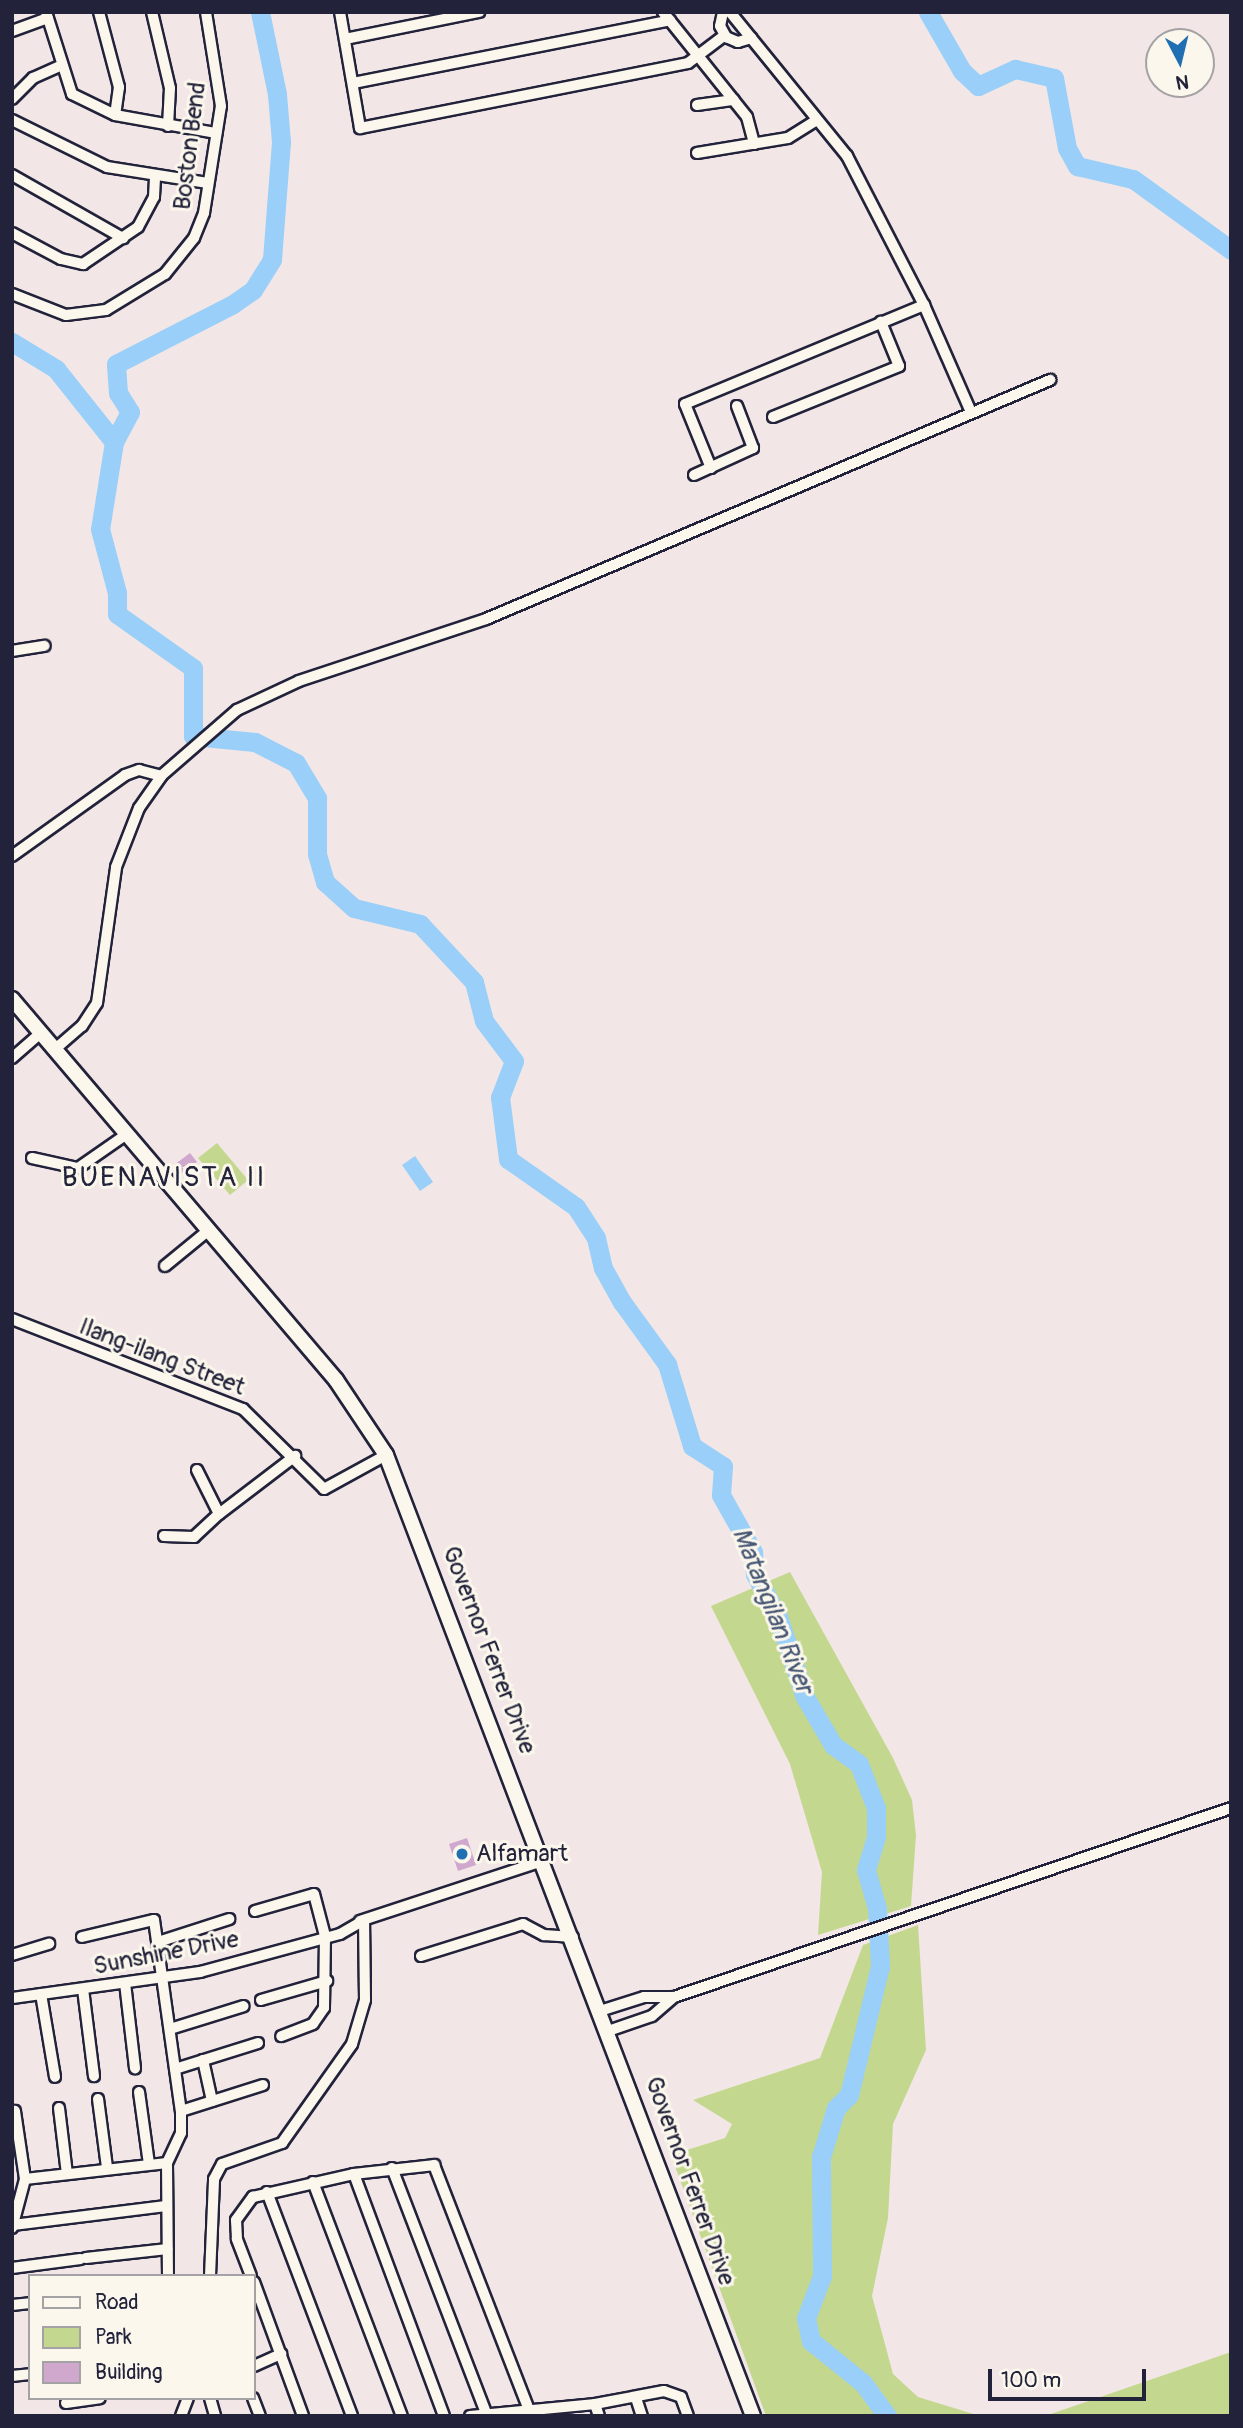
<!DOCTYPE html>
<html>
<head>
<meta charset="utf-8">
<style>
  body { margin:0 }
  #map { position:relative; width:1243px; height:2428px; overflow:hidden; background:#f2e7e6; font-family:Pangolin,sans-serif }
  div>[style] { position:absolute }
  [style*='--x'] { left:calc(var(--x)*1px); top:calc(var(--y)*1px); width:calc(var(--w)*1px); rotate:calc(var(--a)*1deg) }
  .green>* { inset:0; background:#c3d88e }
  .water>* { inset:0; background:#99cff8 }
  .river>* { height:19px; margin:-9.5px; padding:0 9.5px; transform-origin:9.5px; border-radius:9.5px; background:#99cff8 }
  .building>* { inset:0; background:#d0a7cd }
  .roads { filter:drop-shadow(2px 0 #22223b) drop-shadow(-2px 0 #22223b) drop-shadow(0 2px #22223b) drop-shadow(0 -2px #22223b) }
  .minor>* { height:10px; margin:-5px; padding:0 5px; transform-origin:5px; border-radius:5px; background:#fbf7ec }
  .secondary>* { height:14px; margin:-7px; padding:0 7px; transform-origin:7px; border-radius:7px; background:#fbf7ec }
  .dots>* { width:19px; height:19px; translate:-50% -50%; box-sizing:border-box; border:4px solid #fbf7ec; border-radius:50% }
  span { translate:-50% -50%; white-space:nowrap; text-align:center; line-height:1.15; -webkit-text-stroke:6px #fbf7ec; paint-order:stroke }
  .street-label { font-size:24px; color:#22223b }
  .poi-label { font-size:24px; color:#22223b }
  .left { translate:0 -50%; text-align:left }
  .water-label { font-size:26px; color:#465674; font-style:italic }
  .quarter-label { font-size:28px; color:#22223b; letter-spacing:2px }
  .frame { position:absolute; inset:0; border:14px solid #22223b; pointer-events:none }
  .legend { position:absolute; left:28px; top:2274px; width:228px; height:126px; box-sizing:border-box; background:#fbf7ec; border:2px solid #a4a2a5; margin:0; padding:9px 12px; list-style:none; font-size:21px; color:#22223b }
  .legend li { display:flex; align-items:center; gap:14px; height:35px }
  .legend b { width:35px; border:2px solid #a4a2a5 }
  .north { position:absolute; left:1145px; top:28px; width:70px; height:70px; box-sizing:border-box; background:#fbf7ec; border:2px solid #a4a2a5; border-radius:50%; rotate:173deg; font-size:19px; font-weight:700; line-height:28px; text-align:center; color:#22223b }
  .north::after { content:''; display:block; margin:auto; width:24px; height:32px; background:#1f6fb2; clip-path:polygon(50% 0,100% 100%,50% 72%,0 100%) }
  .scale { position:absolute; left:988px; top:2369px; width:158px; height:32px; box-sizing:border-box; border:4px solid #22223b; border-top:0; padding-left:9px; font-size:21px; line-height:24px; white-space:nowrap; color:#22223b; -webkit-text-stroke:5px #fbf7ec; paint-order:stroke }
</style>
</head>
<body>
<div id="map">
  <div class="green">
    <i style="clip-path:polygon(217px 1143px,248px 1180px,230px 1195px,198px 1158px)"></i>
    <i style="clip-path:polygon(790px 1572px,893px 1758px,912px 1800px,916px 1835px,911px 1906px,818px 1935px,822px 1872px,790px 1764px,711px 1606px)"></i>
    <i style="clip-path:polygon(918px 1925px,926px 2050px,893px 2124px,888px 2218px,872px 2296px,893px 2374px,918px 2397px,980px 2416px,766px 2416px,671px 2155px,725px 2138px,732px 2124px,693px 2100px,820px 2058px,863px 1945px)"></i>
    <i style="clip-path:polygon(1231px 2352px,1231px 2416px,1045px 2416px)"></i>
  </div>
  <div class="water">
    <i style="clip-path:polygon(415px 1156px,433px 1182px,420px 1191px,402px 1165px)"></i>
  </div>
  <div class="river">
    <i style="--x:928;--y:12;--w:68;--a:60"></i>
    <i style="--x:962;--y:71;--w:22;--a:43"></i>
    <i style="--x:978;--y:86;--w:41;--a:-24.7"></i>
    <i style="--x:1015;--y:69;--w:40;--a:13"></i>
    <i style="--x:1054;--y:78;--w:71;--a:79.5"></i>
    <i style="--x:1067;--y:148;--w:21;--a:61"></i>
    <i style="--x:1077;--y:166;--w:57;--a:13.1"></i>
    <i style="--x:1133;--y:179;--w:121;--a:35.9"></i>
    <i style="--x:12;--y:342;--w:52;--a:31.5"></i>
    <i style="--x:56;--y:369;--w:93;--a:51.5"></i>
    <i style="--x:114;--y:442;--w:88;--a:99.1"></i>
    <i style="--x:100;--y:529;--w:66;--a:75.1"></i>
    <i style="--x:117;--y:593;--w:21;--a:90"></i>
    <i style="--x:117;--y:614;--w:93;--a:35.4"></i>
    <i style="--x:193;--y:668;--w:68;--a:90"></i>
    <i style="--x:193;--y:736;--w:62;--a:5.5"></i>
    <i style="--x:255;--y:742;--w:46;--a:27.1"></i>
    <i style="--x:296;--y:763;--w:41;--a:59"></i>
    <i style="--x:317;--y:798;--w:56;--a:90"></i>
    <i style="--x:317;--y:854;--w:29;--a:74"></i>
    <i style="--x:325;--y:882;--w:39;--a:42"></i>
    <i style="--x:354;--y:908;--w:68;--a:13.6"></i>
    <i style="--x:420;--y:924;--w:79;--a:47"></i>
    <i style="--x:474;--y:982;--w:40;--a:75.6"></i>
    <i style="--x:484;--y:1021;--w:50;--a:53.1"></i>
    <i style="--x:514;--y:1061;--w:39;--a:111"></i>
    <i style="--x:500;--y:1097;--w:63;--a:82.6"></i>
    <i style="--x:508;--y:1159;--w:83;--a:35.2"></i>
    <i style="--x:576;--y:1207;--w:37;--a:57"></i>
    <i style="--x:596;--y:1238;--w:31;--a:77"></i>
    <i style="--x:603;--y:1268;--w:39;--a:61"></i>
    <i style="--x:622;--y:1302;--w:77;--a:54"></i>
    <i style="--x:667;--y:1364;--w:86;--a:73"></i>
    <i style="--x:692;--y:1446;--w:37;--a:33"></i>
    <i style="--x:723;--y:1466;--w:29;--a:94"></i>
    <i style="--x:721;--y:1495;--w:65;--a:60.7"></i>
    <i style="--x:753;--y:1552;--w:22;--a:85"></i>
    <i style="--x:755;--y:1574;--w:49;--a:61.9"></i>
    <i style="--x:778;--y:1617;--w:84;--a:71.4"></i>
    <i style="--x:805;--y:1697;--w:56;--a:59.7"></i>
    <i style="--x:833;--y:1745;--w:32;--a:36"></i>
    <i style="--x:859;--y:1764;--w:47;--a:68.9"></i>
    <i style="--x:876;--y:1808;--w:29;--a:90"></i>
    <i style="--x:876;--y:1837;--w:34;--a:107"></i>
    <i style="--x:866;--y:1870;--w:40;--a:74"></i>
    <i style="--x:877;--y:1908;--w:58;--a:87"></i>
    <i style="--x:880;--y:1966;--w:133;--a:103.5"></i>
    <i style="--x:849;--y:2095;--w:18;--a:135"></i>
    <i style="--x:836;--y:2108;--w:51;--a:107"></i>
    <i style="--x:821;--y:2157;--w:119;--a:89.5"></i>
    <i style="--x:822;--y:2276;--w:45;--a:110.9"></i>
    <i style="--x:806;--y:2318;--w:24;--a:78"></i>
    <i style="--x:811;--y:2341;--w:67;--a:38.9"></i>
    <i style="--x:863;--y:2383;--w:41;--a:54"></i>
    <i style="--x:114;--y:442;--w:34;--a:-62"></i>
    <i style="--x:130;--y:412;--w:22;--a:-122"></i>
    <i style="--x:118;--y:393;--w:29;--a:-94"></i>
    <i style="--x:116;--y:364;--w:131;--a:-27.1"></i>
    <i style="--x:233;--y:304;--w:24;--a:-35"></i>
    <i style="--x:253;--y:290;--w:36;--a:-58"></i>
    <i style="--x:272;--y:259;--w:117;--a:-85.6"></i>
    <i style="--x:281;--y:142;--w:48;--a:-94.8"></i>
    <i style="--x:277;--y:94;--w:84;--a:-101.7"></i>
  </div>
  <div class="building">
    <i style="clip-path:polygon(190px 1153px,197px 1162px,181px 1174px,174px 1165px)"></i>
    <i style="clip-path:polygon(467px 1838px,476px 1865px,458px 1871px,449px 1844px)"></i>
  </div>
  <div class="roads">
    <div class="minor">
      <i style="--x:46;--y:12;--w:86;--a:72.4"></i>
      <i style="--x:72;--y:94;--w:48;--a:26"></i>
      <i style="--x:115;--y:115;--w:103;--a:10.1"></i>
      <i style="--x:99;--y:12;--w:78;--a:75.1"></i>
      <i style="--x:119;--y:87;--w:28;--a:98"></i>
      <i style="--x:152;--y:12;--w:78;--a:76.7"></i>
      <i style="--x:170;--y:88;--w:38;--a:93"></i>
      <i style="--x:340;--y:12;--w:118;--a:80.2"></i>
      <i style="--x:360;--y:128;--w:334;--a:-11.2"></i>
      <i style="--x:688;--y:63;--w:46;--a:-37.1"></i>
      <i style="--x:663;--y:12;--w:134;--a:51.3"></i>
      <i style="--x:747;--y:117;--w:28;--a:75"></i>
      <i style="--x:723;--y:12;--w:14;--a:102"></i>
      <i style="--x:720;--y:26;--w:13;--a:61"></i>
      <i style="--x:726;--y:37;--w:13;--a:23"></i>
      <i style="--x:738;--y:42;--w:14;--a:-17"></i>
      <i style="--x:730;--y:12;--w:186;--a:50.9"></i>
      <i style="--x:847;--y:156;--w:168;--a:62.7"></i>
      <i style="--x:924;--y:305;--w:117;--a:66.3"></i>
      <i style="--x:12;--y:31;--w:38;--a:-20"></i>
      <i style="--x:345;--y:39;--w:137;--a:-11.4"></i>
      <i style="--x:353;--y:83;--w:323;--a:-11.2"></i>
      <i style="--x:12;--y:99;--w:30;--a:-45"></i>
      <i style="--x:33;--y:78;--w:30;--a:-24"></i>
      <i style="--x:697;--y:105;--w:37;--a:-8"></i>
      <i style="--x:12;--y:120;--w:106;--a:26.3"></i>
      <i style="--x:107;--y:167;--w:102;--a:9"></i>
      <i style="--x:697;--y:153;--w:92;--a:-9.4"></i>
      <i style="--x:788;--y:138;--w:34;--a:-32"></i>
      <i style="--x:12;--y:175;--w:128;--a:29.6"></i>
      <i style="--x:12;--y:233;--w:55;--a:28"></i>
      <i style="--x:61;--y:259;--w:23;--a:13"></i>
      <i style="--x:83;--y:264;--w:66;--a:-33.9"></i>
      <i style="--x:138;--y:227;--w:34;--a:-62"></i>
      <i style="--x:154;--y:197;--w:21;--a:-87"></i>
      <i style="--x:12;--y:294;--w:58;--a:21.3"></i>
      <i style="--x:66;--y:315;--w:40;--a:-7.1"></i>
      <i style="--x:106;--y:310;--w:69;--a:-31.4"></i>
      <i style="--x:165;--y:274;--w:46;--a:-51.1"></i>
      <i style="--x:194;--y:238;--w:27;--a:-68"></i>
      <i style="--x:204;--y:213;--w:108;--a:-81"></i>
      <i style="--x:221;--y:106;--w:95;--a:-99.1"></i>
      <i style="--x:773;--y:417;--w:136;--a:-22"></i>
      <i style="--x:899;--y:366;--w:48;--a:-112.2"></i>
      <i style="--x:711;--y:468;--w:69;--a:-112.1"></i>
      <i style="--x:685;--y:404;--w:259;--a:-22.5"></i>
      <i style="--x:694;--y:475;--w:65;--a:-24.6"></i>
      <i style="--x:753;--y:448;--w:45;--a:-110.9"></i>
      <i style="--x:12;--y:651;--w:33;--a:-9"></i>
      <i style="--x:12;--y:856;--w:139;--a:-35.6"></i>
      <i style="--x:125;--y:775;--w:15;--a:-20"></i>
      <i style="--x:139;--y:770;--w:23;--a:15"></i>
      <i style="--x:54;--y:1050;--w:37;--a:-41"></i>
      <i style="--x:82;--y:1026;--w:27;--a:-57"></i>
      <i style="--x:97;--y:1003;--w:137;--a:-82"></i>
      <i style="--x:116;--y:867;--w:63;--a:-68.7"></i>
      <i style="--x:139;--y:808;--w:39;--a:-55"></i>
      <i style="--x:161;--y:776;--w:101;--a:-41"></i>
      <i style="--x:237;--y:710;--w:68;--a:-25.1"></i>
      <i style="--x:299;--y:681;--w:197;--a:-18.3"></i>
      <i style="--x:486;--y:619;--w:613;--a:-22.97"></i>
      <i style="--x:12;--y:1058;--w:38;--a:-41"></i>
      <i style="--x:32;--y:1158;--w:47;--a:12.3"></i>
      <i style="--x:78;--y:1168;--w:60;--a:-34.8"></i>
      <i style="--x:165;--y:1266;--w:57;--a:-39.3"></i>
      <i style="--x:12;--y:1319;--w:248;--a:21.3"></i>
      <i style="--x:243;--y:1409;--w:114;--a:44.6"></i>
      <i style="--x:324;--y:1489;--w:71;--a:-28.7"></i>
      <i style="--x:197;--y:1470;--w:49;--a:63.4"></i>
      <i style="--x:219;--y:1514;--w:96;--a:-37.3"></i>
      <i style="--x:164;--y:1536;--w:30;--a:2"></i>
      <i style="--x:194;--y:1537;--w:34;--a:-43"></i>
      <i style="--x:255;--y:1911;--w:61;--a:-16.1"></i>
      <i style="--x:314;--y:1894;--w:43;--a:75.3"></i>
      <i style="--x:325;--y:1936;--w:72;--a:90.8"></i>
      <i style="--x:324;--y:2008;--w:19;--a:125"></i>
      <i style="--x:313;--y:2024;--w:34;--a:159"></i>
      <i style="--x:360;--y:1921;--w:195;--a:-18.2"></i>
      <i style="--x:82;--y:1937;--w:74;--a:-13.3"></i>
      <i style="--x:154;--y:1920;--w:193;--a:82"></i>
      <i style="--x:181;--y:2111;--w:22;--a:90"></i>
      <i style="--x:181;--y:2133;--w:33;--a:115"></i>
      <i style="--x:167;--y:2163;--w:113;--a:89.5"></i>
      <i style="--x:158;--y:1942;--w:75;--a:-17.9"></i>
      <i style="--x:12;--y:1955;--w:39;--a:-17"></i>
      <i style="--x:421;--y:1956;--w:107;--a:-17.4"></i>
      <i style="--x:523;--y:1924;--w:24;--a:28"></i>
      <i style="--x:544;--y:1935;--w:29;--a:4"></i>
      <i style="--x:125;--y:1983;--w:86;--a:83.3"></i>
      <i style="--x:83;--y:1989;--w:88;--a:82.8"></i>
      <i style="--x:41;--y:1994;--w:84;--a:80.4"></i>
      <i style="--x:12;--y:1998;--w:190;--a:-7.9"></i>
      <i style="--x:200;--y:1972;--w:145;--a:-15.2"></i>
      <i style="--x:340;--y:1934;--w:28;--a:-30"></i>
      <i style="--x:261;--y:2000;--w:69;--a:-16.1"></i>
      <i style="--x:603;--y:2010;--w:43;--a:-17.6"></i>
      <i style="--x:644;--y:1997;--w:30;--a:0"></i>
      <i style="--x:674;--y:1997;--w:588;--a:-18.74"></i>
      <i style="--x:170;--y:2029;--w:77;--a:-17.3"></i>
      <i style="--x:611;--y:2030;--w:43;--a:-18.9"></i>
      <i style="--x:652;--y:2016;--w:29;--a:-41"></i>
      <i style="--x:203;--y:2060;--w:42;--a:77.6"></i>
      <i style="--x:175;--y:2069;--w:87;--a:-17.4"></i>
      <i style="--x:139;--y:2092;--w:73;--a:82.1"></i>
      <i style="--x:98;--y:2099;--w:69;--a:82.5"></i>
      <i style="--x:59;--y:2108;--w:66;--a:83.1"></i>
      <i style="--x:181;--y:2111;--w:86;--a:-17.6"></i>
      <i style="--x:392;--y:2168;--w:262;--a:69"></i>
      <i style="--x:354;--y:2174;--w:258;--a:69.6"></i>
      <i style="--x:25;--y:2179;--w:143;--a:-6.4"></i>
      <i style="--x:313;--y:2182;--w:250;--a:69.2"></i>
      <i style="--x:267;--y:2192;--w:240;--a:69.2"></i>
      <i style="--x:13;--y:2225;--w:154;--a:-7.1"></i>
      <i style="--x:12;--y:2228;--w:51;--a:-75.1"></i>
      <i style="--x:25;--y:2179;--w:69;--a:-98.4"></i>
      <i style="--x:86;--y:2258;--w:82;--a:-6.3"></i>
      <i style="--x:12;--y:2268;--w:69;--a:-7.5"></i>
      <i style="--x:210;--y:2276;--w:97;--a:-87.6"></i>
      <i style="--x:214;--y:2179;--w:17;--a:-62"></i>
      <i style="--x:222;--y:2164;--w:64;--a:-19.3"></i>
      <i style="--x:282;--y:2143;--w:121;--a:-54.7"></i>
      <i style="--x:352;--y:2044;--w:46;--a:-73.5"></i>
      <i style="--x:365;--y:2000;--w:80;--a:-90.7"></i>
      <i style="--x:251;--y:2276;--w:40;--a:-111"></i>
      <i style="--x:237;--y:2239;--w:19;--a:-93"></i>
      <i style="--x:236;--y:2220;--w:29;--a:-54"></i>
      <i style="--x:253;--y:2197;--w:104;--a:-12.8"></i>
      <i style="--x:354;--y:2174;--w:81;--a:-6.4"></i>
      <i style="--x:434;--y:2165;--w:263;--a:68.8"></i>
      <i style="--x:254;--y:2282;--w:143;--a:69.9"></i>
      <i style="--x:12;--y:2305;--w:18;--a:-6"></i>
      <i style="--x:254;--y:2366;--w:30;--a:-24"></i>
      <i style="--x:12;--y:2376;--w:18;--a:-6"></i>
      <i style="--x:210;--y:2398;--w:19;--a:74"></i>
      <i style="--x:253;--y:2398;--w:19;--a:69"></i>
      <i style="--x:636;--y:2398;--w:19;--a:72"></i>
      <i style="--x:66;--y:2403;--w:34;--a:-8"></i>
      <i style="--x:595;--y:2404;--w:13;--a:72"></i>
      <i style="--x:181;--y:2416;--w:19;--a:-69"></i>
      <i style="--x:470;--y:2416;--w:126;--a:-5.5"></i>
      <i style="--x:595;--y:2404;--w:70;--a:-10.7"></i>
      <i style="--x:664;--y:2391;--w:18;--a:19"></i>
      <i style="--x:681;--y:2397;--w:20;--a:70"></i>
    </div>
    <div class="secondary">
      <i style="--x:12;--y:999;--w:500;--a:49.62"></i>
      <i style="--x:336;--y:1380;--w:90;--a:56.3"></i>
      <i style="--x:386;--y:1455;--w:1029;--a:69.1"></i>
    </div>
  </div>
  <div class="dots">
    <i style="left:462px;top:1854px;background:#1f6fb2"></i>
  </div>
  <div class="street-label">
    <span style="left:190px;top:146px;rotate:-83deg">Boston Bend</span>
    <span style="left:162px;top:1357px;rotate:21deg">Ilang-ilang Street</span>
    <span style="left:489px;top:1650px;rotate:69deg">Governor Ferrer Drive</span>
    <span style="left:166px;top:1953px;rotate:-11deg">Sunshine Drive</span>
    <span style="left:690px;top:2181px;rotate:70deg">Governor Ferrer Drive</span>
  </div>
  <div class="poi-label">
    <span class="left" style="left:476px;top:1854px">Alfamart</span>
  </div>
  <div class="water-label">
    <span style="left:772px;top:1611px;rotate:68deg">Matangilan River</span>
  </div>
  <div class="quarter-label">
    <span style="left:164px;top:1178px">BUENAVISTA II</span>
  </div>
  <div class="frame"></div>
  <ul class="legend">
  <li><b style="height:9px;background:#fbf7ec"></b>Road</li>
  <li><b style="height:19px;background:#c3d88e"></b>Park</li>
  <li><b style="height:19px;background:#d0a7cd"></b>Building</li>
  </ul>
  <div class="north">N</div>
  <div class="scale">100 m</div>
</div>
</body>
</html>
